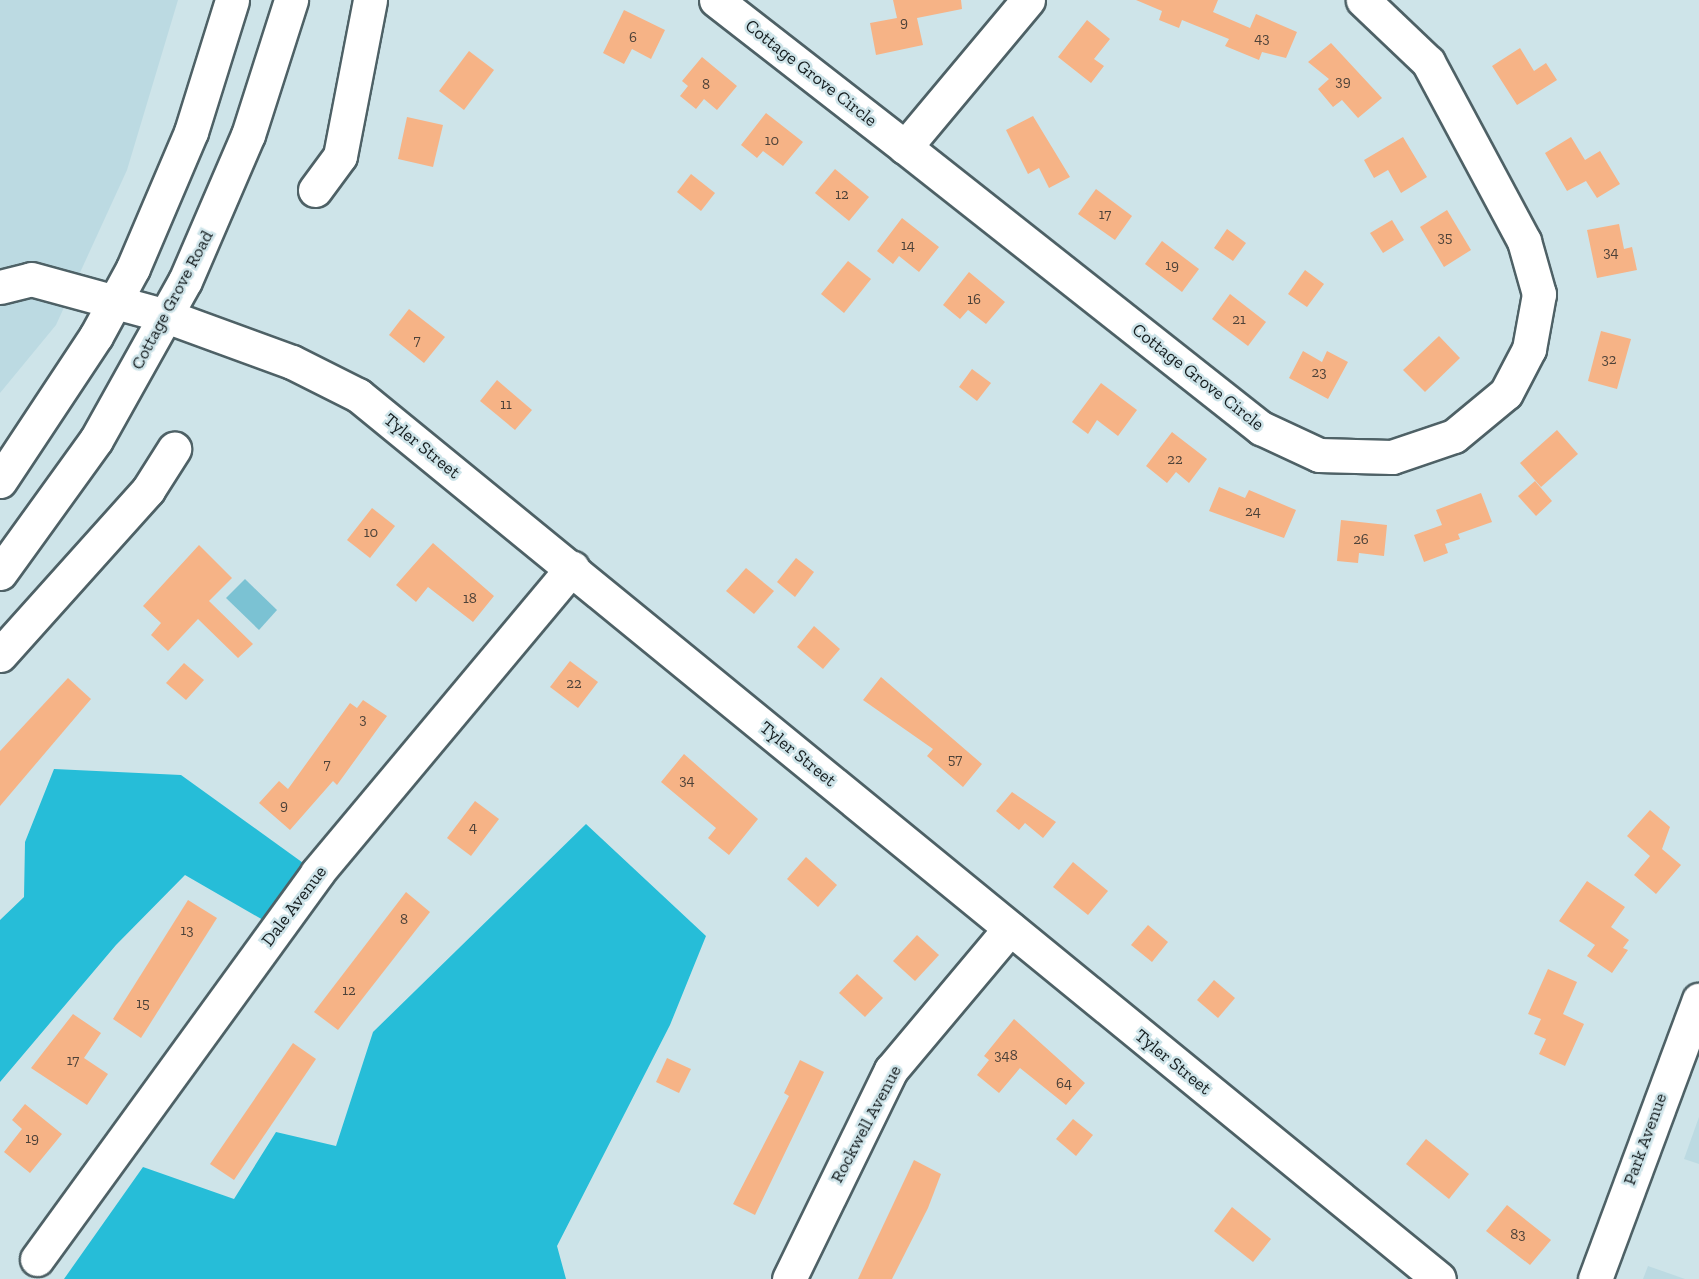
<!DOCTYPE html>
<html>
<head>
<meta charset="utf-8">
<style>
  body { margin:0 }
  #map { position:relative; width:1699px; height:1279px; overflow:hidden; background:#cee4e9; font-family:"Zilla Slab",serif }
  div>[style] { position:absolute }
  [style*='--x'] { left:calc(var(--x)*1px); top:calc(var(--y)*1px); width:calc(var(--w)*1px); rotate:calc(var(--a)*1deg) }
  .built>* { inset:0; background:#bcdae2 }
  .green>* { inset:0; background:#7bc2d3 }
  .forest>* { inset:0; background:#26bdd8 }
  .building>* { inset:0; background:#f6b386 }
  .roads { filter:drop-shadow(2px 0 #4e6166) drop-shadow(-2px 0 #4e6166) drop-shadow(0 2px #4e6166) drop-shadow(0 -2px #4e6166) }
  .minor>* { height:33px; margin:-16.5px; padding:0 16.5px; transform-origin:16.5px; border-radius:16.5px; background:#fff }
  .major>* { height:33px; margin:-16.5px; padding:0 16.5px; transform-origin:16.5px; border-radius:16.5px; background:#fff }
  span { translate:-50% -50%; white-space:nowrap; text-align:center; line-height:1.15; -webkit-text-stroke:5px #cee4e9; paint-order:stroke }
  .number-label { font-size:15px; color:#4d4239 }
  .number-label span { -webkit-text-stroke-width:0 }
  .street-label { font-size:18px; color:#151d1f }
</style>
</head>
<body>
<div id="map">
  <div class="built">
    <i style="clip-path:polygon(0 0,178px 0,127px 170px,56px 325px,0 393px)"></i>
    <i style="clip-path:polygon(1699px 1117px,1699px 1164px,1684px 1159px)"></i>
    <i style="clip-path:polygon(1648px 1266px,1685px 1279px,1643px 1279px)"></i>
  </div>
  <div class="green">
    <i style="clip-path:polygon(245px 579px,277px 610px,259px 630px,226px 598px)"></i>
  </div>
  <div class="forest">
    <i style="clip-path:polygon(54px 769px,181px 775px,317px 873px,277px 928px,185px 875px,116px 945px,0 1082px,0 920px,24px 897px,25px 842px)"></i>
    <i style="clip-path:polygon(586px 824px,706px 936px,670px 1025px,557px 1246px,566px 1279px,64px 1279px,143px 1167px,234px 1199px,276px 1132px,336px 1146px,373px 1032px)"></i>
  </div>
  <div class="building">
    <i style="clip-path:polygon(893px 0,961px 0,962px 9px,917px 18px,923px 45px,876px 55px,870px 23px,897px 18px)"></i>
    <i style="clip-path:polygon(1136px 0,1218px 0,1213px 12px,1250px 28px,1256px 14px,1297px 32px,1286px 58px,1262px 52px,1259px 60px,1225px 46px,1229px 39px,1182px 20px,1179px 28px,1159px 20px,1162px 11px)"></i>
    <i style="clip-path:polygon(624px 10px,665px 30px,651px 59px,632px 49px,624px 64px,603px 53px)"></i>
    <i style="clip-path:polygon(1087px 20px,1110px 39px,1094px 59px,1104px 66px,1091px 83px,1058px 57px)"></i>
    <i style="clip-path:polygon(1331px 43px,1382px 98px,1358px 118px,1342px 100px,1333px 107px,1318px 89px,1329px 79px,1308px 62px)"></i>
    <i style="clip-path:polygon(1520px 48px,1534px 71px,1546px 63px,1557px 80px,1517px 105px,1492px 66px)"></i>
    <i style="clip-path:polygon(469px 51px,494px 70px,464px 110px,439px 91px)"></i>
    <i style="clip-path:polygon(702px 57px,737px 86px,717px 110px,704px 99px,696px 109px,680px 96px,688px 86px,682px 81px)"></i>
    <i style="clip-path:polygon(766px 113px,803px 142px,783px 166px,763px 151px,757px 158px,741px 145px)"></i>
    <i style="clip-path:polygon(1033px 116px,1070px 177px,1049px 188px,1039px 168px,1028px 174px,1006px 130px)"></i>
    <i style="clip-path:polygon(407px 117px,443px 125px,433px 167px,398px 159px)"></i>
    <i style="clip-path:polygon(1403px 137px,1427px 177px,1401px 193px,1388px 170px,1374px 178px,1364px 160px)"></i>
    <i style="clip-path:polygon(1571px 137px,1585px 160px,1600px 151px,1620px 184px,1597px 198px,1586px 181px,1567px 191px,1545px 153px)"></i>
    <i style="clip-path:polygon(835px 169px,869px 197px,849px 221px,815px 193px)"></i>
    <i style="clip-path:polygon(691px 174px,715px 193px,701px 211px,677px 192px)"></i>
    <i style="clip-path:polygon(1096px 189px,1132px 216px,1115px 240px,1078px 214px)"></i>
    <i style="clip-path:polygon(1447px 210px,1471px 250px,1444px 267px,1420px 227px)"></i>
    <i style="clip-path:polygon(902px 218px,939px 247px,919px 272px,899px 256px,893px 264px,877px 251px)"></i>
    <i style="clip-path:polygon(1392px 220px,1404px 240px,1383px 253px,1370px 233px)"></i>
    <i style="clip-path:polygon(1619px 224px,1624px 249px,1632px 247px,1637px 270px,1597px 278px,1587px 230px)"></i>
    <i style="clip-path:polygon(1227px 229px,1246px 243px,1233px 261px,1214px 248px)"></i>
    <i style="clip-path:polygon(1162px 241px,1199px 269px,1182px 292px,1145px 264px)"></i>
    <i style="clip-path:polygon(848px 261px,871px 279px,844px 313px,821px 294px)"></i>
    <i style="clip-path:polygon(1305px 270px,1324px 284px,1307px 307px,1288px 294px)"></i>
    <i style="clip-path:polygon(969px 272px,1005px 302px,986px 324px,968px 310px,960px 319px,943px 305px)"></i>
    <i style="clip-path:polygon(1230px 294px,1266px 322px,1248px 346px,1212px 319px)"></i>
    <i style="clip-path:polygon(409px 309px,445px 337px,424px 363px,389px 335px)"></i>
    <i style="clip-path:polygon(1601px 331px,1631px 339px,1617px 389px,1588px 381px)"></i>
    <i style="clip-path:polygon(1439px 336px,1460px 358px,1425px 392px,1403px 370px)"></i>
    <i style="clip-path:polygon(1303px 351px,1322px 362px,1327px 351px,1348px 362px,1328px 399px,1289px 378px)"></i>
    <i style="clip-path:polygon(972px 369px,991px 383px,977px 401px,959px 387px)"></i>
    <i style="clip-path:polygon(497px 380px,532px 410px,515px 430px,480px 401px)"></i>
    <i style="clip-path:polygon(1101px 383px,1137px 410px,1118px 436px,1097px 420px,1088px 434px,1072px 422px)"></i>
    <i style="clip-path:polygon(1557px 430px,1578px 454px,1541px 487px,1520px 463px)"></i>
    <i style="clip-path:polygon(1172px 432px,1207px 459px,1189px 483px,1176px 472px,1167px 483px,1146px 466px)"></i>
    <i style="clip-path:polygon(1535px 481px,1552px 501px,1536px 516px,1518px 496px)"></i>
    <i style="clip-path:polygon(1219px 487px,1245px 498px,1249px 490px,1296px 510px,1284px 538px,1209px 511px)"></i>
    <i style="clip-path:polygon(1481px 493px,1492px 522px,1458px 534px,1460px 539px,1445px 544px,1448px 553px,1424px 562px,1414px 535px,1442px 525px,1436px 510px)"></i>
    <i style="clip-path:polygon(372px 508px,395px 526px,370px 558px,347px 540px)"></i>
    <i style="clip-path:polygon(1341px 520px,1387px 525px,1384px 556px,1359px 553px,1358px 563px,1337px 561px)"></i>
    <i style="clip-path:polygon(433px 543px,494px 596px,473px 622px,428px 587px,416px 602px,396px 585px)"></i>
    <i style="clip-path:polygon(199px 545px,232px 578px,209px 601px,253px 644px,238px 658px,198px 619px,168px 651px,151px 635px,161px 623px,143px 606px)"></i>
    <i style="clip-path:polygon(796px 558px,814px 572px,795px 597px,777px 582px)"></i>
    <i style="clip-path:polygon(746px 568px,774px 591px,754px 614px,726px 591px)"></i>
    <i style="clip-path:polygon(814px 626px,840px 649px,823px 669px,797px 647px)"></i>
    <i style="clip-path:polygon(570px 661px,598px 682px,578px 708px,550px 687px)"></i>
    <i style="clip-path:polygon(184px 663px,204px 680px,186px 700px,166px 683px)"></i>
    <i style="clip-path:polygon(881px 677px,982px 764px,963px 787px,927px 756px,933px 749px,863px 700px)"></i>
    <i style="clip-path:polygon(68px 678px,91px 699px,0 806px,0 751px)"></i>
    <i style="clip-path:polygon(363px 700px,387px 716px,337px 785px,333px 781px,290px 830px,259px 803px,279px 781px,288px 789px,350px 703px,357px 708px)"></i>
    <i style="clip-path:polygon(684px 754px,758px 819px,729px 855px,708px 838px,716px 828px,661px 782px)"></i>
    <i style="clip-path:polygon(1012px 792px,1056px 822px,1043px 838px,1025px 823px,1019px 830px,996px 811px)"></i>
    <i style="clip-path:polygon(475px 801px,499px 819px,471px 856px,447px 838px)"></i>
    <i style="clip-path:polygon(1650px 810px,1670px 827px,1662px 849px,1681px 865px,1656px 894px,1634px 875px,1650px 856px,1627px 836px)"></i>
    <i style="clip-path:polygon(806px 857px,837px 885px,818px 907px,787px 879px)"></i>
    <i style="clip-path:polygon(1073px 862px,1108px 891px,1088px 915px,1053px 887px)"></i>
    <i style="clip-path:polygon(1587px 881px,1625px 907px,1611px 927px,1629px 940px,1623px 948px,1628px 950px,1612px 973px,1587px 956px,1595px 945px,1559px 921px)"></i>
    <i style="clip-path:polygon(406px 892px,430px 912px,338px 1030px,314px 1012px)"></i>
    <i style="clip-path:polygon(188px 900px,217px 918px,141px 1038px,113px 1019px)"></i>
    <i style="clip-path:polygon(1148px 925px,1168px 942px,1152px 962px,1131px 945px)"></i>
    <i style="clip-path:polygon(917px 935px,939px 955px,915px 981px,893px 961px)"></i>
    <i style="clip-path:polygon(1548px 969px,1577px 982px,1563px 1014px,1584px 1024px,1565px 1066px,1539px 1054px,1546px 1039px,1534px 1034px,1541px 1019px,1528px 1014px)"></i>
    <i style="clip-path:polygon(857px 974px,883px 998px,865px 1017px,839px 993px)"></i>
    <i style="clip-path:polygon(1214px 980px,1235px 998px,1218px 1018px,1197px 1000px)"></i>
    <i style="clip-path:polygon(73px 1014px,101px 1033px,84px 1058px,108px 1074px,87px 1105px,31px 1068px)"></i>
    <i style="clip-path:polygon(1014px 1019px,1085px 1083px,1066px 1105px,1020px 1068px,999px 1093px,977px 1075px,989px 1060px,984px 1056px)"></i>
    <i style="clip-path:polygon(293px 1043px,316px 1059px,234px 1180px,210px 1164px)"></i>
    <i style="clip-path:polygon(667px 1058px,691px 1069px,679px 1093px,656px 1082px)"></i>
    <i style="clip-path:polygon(800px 1060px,824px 1072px,755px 1215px,733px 1204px,789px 1096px,784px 1093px)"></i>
    <i style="clip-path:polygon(25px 1104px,62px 1134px,30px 1173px,4px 1152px,22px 1129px,12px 1120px)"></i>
    <i style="clip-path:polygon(1073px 1119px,1093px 1135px,1076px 1156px,1056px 1139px)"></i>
    <i style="clip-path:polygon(1426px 1139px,1469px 1174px,1449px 1199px,1406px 1164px)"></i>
    <i style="clip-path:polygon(914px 1160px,941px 1174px,928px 1208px,892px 1279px,858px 1279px)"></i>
    <i style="clip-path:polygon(1507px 1205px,1551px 1240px,1530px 1265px,1486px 1231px)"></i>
    <i style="clip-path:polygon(1232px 1207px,1271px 1239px,1253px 1262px,1214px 1231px)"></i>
  </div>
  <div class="roads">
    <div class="minor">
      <i style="--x:716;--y:0;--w:239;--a:37.9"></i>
      <i style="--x:1028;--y:0;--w:192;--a:129.9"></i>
      <i style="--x:905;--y:147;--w:454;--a:38.3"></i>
      <i style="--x:1261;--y:428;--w:64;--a:25"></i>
      <i style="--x:1319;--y:455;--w:73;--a:1.6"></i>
      <i style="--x:1392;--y:457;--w:65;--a:-18.7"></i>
      <i style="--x:1454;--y:436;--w:67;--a:-39.6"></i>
      <i style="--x:1506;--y:393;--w:50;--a:-62.4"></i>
      <i style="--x:1529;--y:349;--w:56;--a:-79.7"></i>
      <i style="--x:1539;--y:294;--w:55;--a:-105.8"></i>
      <i style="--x:1524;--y:241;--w:203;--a:-118.2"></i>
      <i style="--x:1428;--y:62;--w:90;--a:-136.4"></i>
      <i style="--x:315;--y:190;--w:42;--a:-53.7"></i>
      <i style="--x:340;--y:156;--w:159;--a:-79.1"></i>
      <i style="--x:0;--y:287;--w:32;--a:-14"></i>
      <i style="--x:31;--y:279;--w:140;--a:15.3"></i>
      <i style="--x:166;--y:316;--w:134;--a:20.1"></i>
      <i style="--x:292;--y:362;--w:74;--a:26.6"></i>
      <i style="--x:358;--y:395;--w:1396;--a:39.27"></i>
      <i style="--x:0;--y:655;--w:222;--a:-48.1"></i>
      <i style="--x:148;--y:490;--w:49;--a:-57.6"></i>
      <i style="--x:37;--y:1259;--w:477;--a:-54"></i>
      <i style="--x:317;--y:873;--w:398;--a:-50.1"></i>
      <i style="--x:789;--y:1279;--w:233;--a:-64"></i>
      <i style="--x:891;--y:1070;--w:185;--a:-50"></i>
    </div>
    <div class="major">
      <i style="--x:0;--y:481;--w:174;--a:-56.5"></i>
      <i style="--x:96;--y:336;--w:77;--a:-61.4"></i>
      <i style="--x:133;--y:268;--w:148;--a:-66.9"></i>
      <i style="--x:191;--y:132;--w:138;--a:-72.7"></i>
      <i style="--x:0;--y:573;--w:164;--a:-54.2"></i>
      <i style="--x:96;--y:440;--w:182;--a:-60.8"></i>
      <i style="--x:185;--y:281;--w:159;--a:-66.7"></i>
      <i style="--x:248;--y:135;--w:142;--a:-72.3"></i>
      <i style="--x:1595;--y:1279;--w:298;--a:-69.6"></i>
    </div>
  </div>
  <div class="number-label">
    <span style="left:904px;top:23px">9</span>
    <span style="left:633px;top:38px">6</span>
    <span style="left:1262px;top:39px">43</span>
    <span style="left:1343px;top:82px">39</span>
    <span style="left:706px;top:85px">8</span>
    <span style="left:772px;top:141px">10</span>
    <span style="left:842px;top:195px">12</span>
    <span style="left:1105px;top:215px">17</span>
    <span style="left:1445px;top:238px">35</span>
    <span style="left:908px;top:246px">14</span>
    <span style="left:1611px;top:253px">34</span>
    <span style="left:1172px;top:266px">19</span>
    <span style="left:974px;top:300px">16</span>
    <span style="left:1239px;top:320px">21</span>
    <span style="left:417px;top:341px">7</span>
    <span style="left:1609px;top:360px">32</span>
    <span style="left:1319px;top:373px">23</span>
    <span style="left:506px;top:405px">11</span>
    <span style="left:1175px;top:460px">22</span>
    <span style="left:1253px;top:512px">24</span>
    <span style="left:371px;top:533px">10</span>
    <span style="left:1361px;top:540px">26</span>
    <span style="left:470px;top:599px">18</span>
    <span style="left:574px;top:684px">22</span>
    <span style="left:363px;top:720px">3</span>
    <span style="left:955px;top:760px">57</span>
    <span style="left:327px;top:765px">7</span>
    <span style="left:687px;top:781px">34</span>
    <span style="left:284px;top:806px">9</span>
    <span style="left:473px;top:828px">4</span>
    <span style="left:404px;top:920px">8</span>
    <span style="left:187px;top:931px">13</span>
    <span style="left:349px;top:991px">12</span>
    <span style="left:143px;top:1004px">15</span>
    <span style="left:1006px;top:1056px">348</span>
    <span style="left:73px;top:1061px">17</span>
    <span style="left:1064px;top:1084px">64</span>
    <span style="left:32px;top:1139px">19</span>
    <span style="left:1518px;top:1235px">83</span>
  </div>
  <div class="street-label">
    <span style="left:811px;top:73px;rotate:38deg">Cottage Grove Circle</span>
    <span style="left:172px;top:300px;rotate:-62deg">Cottage Grove Road</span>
    <span style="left:1198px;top:377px;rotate:38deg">Cottage Grove Circle</span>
    <span style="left:422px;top:446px;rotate:39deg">Tyler Street</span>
    <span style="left:798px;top:754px;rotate:39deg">Tyler Street</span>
    <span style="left:294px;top:906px;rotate:-53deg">Dale Avenue</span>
    <span style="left:1173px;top:1062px;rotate:39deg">Tyler Street</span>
    <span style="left:866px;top:1124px;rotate:-62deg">Rockwell Avenue</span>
    <span style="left:1645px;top:1139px;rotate:-70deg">Park Avenue</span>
  </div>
</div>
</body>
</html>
